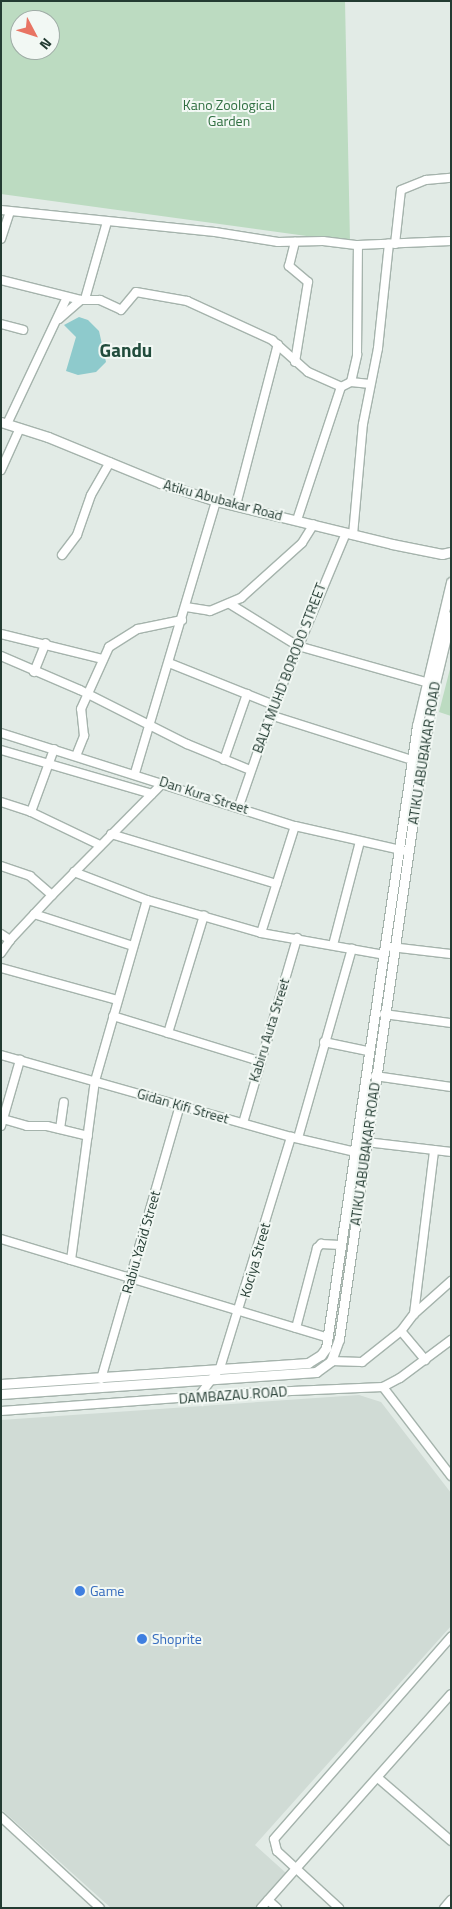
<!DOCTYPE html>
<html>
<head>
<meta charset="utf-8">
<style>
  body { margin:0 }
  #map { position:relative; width:452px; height:1909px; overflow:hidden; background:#e2ebe6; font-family:"Titillium Web",sans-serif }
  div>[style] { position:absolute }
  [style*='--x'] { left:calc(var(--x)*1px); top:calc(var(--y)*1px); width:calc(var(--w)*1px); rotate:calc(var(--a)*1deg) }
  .built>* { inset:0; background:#d0dbd5 }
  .green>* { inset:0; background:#bcdbc1 }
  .water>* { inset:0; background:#8ecacc }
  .roads { filter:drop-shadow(1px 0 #a5b3ac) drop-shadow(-1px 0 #a5b3ac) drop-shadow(0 1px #a5b3ac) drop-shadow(0 -1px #a5b3ac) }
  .minor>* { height:8px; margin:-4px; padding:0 4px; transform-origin:4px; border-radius:4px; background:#fff }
  .tertiary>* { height:9px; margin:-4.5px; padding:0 4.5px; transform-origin:4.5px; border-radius:4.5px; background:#fff }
  .dots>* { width:14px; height:14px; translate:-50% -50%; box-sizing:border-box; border:2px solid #f2f8f4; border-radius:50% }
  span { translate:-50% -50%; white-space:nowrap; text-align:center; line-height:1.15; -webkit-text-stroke:4px #f2f8f4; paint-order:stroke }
  .park-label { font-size:14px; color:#306f41 }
  .street-label { font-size:14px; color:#233b32 }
  .shop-label { font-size:14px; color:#366cbe }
  .left { translate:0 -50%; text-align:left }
  .district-label { font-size:19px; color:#214c3c; font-weight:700 }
  .frame { position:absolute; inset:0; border:2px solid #233b32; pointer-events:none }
  .north { position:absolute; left:10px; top:10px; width:50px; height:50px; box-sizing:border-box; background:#f2f8f4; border:1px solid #9faca6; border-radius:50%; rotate:130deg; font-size:14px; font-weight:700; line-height:20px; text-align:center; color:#233b32 }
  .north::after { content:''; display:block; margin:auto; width:18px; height:22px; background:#e87463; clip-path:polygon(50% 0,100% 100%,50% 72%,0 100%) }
</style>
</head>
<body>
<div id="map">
  <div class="built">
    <i style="clip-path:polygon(359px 1395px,381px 1402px,451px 1493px,451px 1626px,255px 1845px,286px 1873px,255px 1908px,111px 1908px,1px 1809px,1px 1420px)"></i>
  </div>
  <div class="green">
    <i style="clip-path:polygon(evenodd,1px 1px,345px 1px,350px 242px,1px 194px,1px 1px,20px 20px,50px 20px,50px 50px,20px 50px,20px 20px)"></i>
    <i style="clip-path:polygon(451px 665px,451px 716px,439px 712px)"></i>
  </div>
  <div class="water">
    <i style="clip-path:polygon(79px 317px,88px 320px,99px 331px,106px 362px,96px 372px,78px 375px,66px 371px,76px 337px,64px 325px)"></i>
  </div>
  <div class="roads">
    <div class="minor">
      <i style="--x:1;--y:210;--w:215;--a:5.9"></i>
      <i style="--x:215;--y:232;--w:64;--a:9"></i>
      <i style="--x:278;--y:242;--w:45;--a:-1.3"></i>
      <i style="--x:323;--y:241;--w:35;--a:7"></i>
      <i style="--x:358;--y:245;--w:93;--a:-2.5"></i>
      <i style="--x:1;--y:239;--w:29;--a:-72"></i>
      <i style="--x:395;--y:244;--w:54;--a:-83.7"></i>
      <i style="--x:401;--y:190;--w:27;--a:-22"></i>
      <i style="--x:426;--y:180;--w:25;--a:-5"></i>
      <i style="--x:1;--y:280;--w:82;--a:14"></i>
      <i style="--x:81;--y:300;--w:19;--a:0"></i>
      <i style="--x:100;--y:300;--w:23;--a:25"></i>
      <i style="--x:121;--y:310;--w:23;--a:-50"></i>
      <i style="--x:136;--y:292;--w:52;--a:10"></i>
      <i style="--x:187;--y:301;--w:94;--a:24.6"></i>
      <i style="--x:272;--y:340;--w:48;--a:41.6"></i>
      <i style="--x:308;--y:372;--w:36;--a:24"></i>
      <i style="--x:341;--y:387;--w:11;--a:-27"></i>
      <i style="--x:351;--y:382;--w:19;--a:6"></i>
      <i style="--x:85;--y:299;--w:80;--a:-74.1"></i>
      <i style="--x:59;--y:319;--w:29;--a:-41"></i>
      <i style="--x:1;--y:324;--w:23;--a:15"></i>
      <i style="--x:295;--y:362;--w:81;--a:-80.8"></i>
      <i style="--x:308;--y:282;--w:25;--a:-140"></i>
      <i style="--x:289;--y:266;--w:25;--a:-76"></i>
      <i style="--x:351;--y:382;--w:28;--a:-77"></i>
      <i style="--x:357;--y:355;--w:110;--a:-89.5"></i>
      <i style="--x:7;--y:424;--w:140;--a:-64.7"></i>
      <i style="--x:1;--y:470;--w:46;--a:-65.7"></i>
      <i style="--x:236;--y:505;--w:166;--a:-75.4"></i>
      <i style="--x:297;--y:520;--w:140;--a:-71.7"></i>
      <i style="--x:353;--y:535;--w:111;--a:-84.9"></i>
      <i style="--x:363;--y:424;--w:77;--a:-78.8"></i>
      <i style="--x:378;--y:348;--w:105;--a:-84"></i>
      <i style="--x:62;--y:555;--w:25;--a:-53"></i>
      <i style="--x:77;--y:535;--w:42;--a:-70.7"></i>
      <i style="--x:91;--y:495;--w:38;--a:-60"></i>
      <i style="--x:230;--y:604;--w:80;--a:31.7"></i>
      <i style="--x:298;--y:646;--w:132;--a:15.8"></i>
      <i style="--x:186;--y:607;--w:24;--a:9"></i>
      <i style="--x:210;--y:611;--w:34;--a:-23"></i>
      <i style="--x:241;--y:598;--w:82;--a:-42"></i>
      <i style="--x:302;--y:543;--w:22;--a:-58"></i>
      <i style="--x:1;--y:634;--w:105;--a:13.8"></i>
      <i style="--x:1;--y:656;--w:86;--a:23.3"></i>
      <i style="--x:80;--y:690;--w:120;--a:26.8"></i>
      <i style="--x:187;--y:744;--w:68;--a:22.4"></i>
      <i style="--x:169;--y:663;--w:113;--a:21.8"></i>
      <i style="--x:34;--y:672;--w:31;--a:-68"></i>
      <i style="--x:270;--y:715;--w:149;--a:17.6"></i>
      <i style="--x:1;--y:733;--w:308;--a:17.6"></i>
      <i style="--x:295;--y:826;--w:117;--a:12.8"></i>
      <i style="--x:1;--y:750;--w:157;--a:16.2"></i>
      <i style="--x:76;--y:756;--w:22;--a:-68"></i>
      <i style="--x:84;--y:736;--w:27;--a:-96"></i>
      <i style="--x:81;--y:709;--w:68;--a:-65.7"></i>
      <i style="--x:109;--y:647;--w:34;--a:-32"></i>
      <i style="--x:138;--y:629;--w:45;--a:-11.6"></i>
      <i style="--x:224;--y:760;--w:70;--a:-70.8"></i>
      <i style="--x:135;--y:773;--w:284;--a:-73.4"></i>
      <i style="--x:1;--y:802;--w:32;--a:18"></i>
      <i style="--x:31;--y:812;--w:76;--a:25.6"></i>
      <i style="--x:239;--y:806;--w:107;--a:-70.9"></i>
      <i style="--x:274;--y:705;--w:186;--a:-67.3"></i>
      <i style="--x:31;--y:812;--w:67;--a:-69.9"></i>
      <i style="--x:111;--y:834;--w:173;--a:16.8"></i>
      <i style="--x:1;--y:866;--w:31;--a:19"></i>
      <i style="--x:30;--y:876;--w:29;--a:41"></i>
      <i style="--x:74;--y:872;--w:78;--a:21"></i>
      <i style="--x:147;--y:900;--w:119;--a:16.1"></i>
      <i style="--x:261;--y:933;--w:125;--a:10.1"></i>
      <i style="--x:34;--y:914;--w:104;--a:17.9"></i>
      <i style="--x:261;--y:933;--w:112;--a:-72.4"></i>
      <i style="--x:1;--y:934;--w:11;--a:34"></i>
      <i style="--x:333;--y:945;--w:107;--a:-75.4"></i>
      <i style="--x:391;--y:947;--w:60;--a:6.7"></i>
      <i style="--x:1;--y:953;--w:16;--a:-55"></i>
      <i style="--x:10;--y:940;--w:62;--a:-47"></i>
      <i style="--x:52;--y:895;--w:159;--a:-45.3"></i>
      <i style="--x:1;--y:968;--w:120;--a:15.4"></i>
      <i style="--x:384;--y:1014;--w:68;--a:7.7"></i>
      <i style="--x:113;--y:1016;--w:153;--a:17.1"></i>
      <i style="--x:168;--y:1033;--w:123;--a:-73"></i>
      <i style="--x:324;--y:1042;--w:45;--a:11.6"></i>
      <i style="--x:1;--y:1055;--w:301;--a:15.8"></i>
      <i style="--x:291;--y:1137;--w:75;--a:13.1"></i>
      <i style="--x:375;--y:1076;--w:77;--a:8.2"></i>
      <i style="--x:3;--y:1119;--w:25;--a:16"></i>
      <i style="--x:27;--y:1126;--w:20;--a:0"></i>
      <i style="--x:47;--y:1126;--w:42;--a:13.7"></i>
      <i style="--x:243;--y:1123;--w:193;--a:-73.7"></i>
      <i style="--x:1;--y:1126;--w:69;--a:-73.9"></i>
      <i style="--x:60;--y:1129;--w:27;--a:-82"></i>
      <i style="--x:298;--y:1138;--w:197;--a:-74.1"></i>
      <i style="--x:366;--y:1142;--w:86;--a:6.7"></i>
      <i style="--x:1;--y:1239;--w:342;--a:16.8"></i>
      <i style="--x:71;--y:1260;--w:181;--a:-82.4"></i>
      <i style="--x:95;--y:1081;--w:188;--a:-74"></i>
      <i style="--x:414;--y:1314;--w:50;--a:-41.7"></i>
      <i style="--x:296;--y:1328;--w:83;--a:-75.3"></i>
      <i style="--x:317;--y:1248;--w:6;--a:-45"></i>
      <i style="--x:321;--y:1244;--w:19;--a:3"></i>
      <i style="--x:401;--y:1331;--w:38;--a:50"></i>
      <i style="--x:331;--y:1361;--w:31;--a:2"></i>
      <i style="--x:362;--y:1362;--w:50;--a:-38.5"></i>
      <i style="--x:401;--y:1331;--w:21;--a:-53"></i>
      <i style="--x:414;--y:1314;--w:165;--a:-83"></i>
      <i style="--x:101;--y:1379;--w:285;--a:-73.9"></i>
      <i style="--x:383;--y:1387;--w:112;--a:52.6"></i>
      <i style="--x:199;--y:1396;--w:35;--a:-53"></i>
      <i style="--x:220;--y:1368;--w:242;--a:-72.9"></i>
      <i style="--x:1;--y:1411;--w:246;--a:-4.2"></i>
      <i style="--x:246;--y:1393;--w:137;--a:-2.5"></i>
      <i style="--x:383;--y:1387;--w:19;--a:-28"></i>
      <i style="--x:400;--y:1378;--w:64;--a:-36.7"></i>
      <i style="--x:378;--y:1778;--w:96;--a:40.8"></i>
      <i style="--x:1;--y:1817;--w:134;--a:42.6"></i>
      <i style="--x:268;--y:1900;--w:12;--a:42"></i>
      <i style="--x:261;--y:1908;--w:286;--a:-48.4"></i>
      <i style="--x:339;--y:1908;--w:84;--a:-137.4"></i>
      <i style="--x:277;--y:1851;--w:12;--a:-104"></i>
      <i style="--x:274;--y:1839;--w:269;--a:-48.8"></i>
      <i style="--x:444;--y:1908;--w:11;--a:-49"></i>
    </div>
    <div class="tertiary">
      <i style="--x:1;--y:422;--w:49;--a:17.7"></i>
      <i style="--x:48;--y:437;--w:121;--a:22.3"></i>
      <i style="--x:160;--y:483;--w:59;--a:17.8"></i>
      <i style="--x:216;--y:501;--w:181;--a:13.7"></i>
      <i style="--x:392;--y:544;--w:51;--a:11.3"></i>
      <i style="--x:442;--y:554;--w:9;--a:-13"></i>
      <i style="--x:1;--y:1384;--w:308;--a:-3.9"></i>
      <i style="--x:308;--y:1363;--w:15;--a:-32"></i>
      <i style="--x:321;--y:1355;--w:9;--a:-54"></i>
      <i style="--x:326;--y:1348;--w:629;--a:-81.68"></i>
      <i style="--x:417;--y:726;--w:148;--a:-76.7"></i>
      <i style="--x:1;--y:1394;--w:316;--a:-4"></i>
      <i style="--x:316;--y:1372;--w:19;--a:-36"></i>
      <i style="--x:331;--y:1361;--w:23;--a:-70"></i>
      <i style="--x:339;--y:1339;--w:545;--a:-81.88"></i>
      <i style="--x:416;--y:799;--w:118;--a:-80.7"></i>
      <i style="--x:435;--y:683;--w:69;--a:-76.6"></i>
    </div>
  </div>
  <div class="dots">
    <i style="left:80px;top:1591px;background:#3f7fe0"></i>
    <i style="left:142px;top:1639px;background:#3f7fe0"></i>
  </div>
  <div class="park-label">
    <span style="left:229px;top:113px">Kano Zoological<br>Garden</span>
  </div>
  <div class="street-label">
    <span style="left:223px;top:500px;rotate:15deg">Atiku Abubakar Road</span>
    <span style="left:289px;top:668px;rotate:-69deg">BALA MUHD BORODO STREET</span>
    <span style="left:424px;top:753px;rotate:-81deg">ATIKU ABUBAKAR ROAD</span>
    <span style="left:204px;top:795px;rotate:18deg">Dan Kura Street</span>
    <span style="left:269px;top:1030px;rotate:-73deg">Kabiru Auta Street</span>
    <span style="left:183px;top:1106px;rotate:16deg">Gidan Kifi Street</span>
    <span style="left:365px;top:1154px;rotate:-82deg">ATIKU ABUBAKAR ROAD</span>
    <span style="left:141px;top:1242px;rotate:-74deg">Rabiu Yazid Street</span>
    <span style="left:255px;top:1260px;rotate:-74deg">Kociya Street</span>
    <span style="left:233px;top:1395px;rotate:-4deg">DAMBAZAU ROAD</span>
  </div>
  <div class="shop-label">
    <span class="left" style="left:90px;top:1591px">Game</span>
    <span class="left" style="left:152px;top:1639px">Shoprite</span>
  </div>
  <div class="district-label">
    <span style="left:126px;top:350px">Gandu</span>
  </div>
  <div class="frame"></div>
  <div class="north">N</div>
</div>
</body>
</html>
